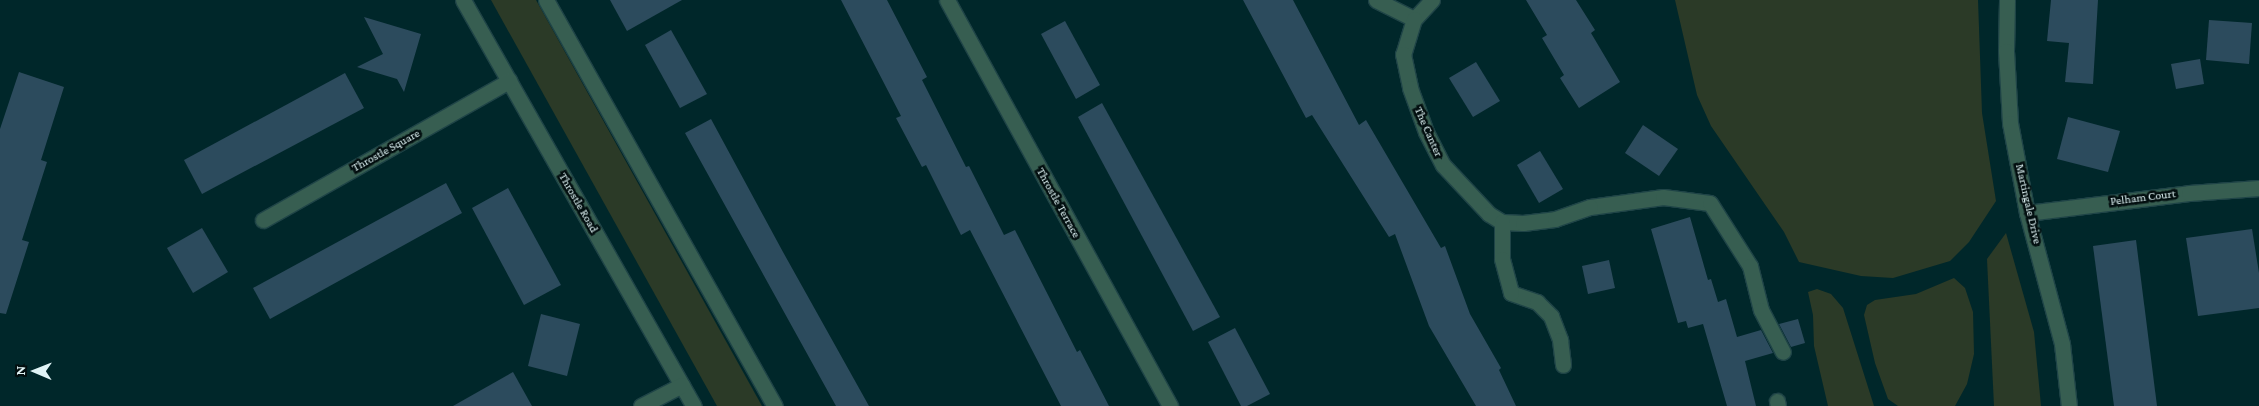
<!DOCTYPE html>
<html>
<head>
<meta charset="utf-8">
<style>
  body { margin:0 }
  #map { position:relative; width:2259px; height:406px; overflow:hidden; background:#00272a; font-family:"Crimson Pro",serif }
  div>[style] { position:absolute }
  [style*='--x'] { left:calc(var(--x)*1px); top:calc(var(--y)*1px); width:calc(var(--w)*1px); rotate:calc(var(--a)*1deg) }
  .green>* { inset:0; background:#2b3a27 }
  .building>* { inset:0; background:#2c4b5d }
  .roads { filter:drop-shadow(1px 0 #1f4447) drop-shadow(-1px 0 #1f4447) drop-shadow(0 1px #1f4447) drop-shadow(0 -1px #1f4447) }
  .lane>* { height:15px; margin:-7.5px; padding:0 7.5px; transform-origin:7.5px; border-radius:7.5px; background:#375e51 }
  .street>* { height:15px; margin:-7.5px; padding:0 7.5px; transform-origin:7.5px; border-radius:7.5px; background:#375e51 }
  span { translate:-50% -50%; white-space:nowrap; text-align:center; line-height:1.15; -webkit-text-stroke:5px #020e0f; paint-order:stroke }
  .street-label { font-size:12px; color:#e0f4f6 }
  .north { position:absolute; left:10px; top:346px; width:50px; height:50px; -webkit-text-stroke:4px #020e0f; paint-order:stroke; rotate:271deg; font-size:14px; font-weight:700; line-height:20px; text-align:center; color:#e0f4f6 }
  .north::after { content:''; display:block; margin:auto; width:18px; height:22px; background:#e0f4f6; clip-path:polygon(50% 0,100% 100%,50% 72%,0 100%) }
</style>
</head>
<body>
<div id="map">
  <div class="green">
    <i style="clip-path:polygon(491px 0,536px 0,762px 406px,717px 406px)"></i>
    <i style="clip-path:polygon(1675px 0,1978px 0,1982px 113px,1996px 201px,1969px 242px,1950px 261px,1893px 278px,1861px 276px,1799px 262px,1784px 232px,1711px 126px,1697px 95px)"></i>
    <i style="clip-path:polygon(2006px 233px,2034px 332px,2041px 406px,1994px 406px,1987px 259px)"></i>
    <i style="clip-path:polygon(1954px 278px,1965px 288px,1973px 312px,1974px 354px,1967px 384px,1955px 406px,1898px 406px,1888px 399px,1875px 363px,1864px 315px,1867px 305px,1875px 300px,1916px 294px)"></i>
    <i style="clip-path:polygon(1817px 289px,1831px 294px,1843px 308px,1874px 406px,1828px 406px,1814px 346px,1813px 315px,1808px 292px)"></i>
  </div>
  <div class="building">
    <i style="clip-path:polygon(610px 0,682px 0,627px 31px)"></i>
    <i style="clip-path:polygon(841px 0,887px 0,927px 77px,922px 80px,966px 167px,969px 166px,1004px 235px,1015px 230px,1077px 352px,1080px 350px,1109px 406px,1061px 406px,970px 230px,961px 235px,926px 165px,922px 167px,896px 118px,901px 116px)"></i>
    <i style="clip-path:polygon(1243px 0,1293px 0,1359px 125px,1366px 120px,1441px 248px,1445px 246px,1470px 314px,1501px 368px,1499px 370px,1516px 406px,1476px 406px,1429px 326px,1395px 234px,1389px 237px,1312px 115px,1306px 118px)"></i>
    <i style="clip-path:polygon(1526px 0,1576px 0,1595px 30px,1591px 33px,1620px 82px,1579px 108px,1560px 78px,1564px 75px,1542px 38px,1547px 35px)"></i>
    <i style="clip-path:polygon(2051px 0,2098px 0,2093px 84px,2065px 82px,2069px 43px,2047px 41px)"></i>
    <i style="clip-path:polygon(364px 17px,421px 34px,404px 92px,397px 79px,357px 67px,383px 54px)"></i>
    <i style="clip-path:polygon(2209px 20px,2252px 23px,2249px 64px,2206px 60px)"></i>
    <i style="clip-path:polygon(1065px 21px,1100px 85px,1076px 99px,1041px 34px)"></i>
    <i style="clip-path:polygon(671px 30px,707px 94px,680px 108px,645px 45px)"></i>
    <i style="clip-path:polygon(2200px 59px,2204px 84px,2176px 89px,2171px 64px)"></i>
    <i style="clip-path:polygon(1476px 62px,1500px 101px,1473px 117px,1449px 78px)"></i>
    <i style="clip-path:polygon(19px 72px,64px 87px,41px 160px,47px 162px,22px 240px,29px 242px,6px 314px,0 313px,0 129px)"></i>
    <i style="clip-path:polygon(345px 73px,364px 108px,202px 194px,184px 160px)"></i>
    <i style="clip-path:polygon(1102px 103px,1220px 317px,1193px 331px,1078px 117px)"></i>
    <i style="clip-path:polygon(2068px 117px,2120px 131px,2108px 172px,2057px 159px)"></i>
    <i style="clip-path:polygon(711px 119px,783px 252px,869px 406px,836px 406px,685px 133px)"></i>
    <i style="clip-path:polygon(1643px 125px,1678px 149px,1659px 176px,1625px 153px)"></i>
    <i style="clip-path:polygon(1540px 151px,1563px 189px,1539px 203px,1517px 165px)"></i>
    <i style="clip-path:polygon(446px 183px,462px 213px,270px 319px,253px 288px)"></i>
    <i style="clip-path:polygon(508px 188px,561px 285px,524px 305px,472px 208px)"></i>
    <i style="clip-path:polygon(1690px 217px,1708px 280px,1711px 279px,1718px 302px,1726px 299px,1737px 337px,1761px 330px,1773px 353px,1745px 361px,1756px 406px,1727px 406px,1703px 324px,1688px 328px,1686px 321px,1678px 323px,1651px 229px)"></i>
    <i style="clip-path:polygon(202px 228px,228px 272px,193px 293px,167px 248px)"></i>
    <i style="clip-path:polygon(2252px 229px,2259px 273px,2259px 308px,2198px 316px,2186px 238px)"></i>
    <i style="clip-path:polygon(2136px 240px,2157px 406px,2114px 406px,2093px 246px)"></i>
    <i style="clip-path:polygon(1609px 260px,1615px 288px,1588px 294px,1582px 266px)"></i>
    <i style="clip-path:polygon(541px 314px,580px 324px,567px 376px,528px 366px)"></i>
    <i style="clip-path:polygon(1798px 319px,1805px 343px,1791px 347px,1779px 324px)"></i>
    <i style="clip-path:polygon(1235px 328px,1270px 394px,1247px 406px,1241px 406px,1208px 342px)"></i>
    <i style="clip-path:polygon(513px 372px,532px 406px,453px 406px)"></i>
  </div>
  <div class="roads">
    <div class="lane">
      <i style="--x:1590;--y:207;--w:74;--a:-7.8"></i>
      <i style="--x:1663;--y:197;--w:47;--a:7.3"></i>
      <i style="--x:1710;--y:203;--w:75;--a:57.6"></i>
      <i style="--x:1750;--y:266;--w:45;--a:76"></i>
      <i style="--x:1761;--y:310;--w:47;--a:62.4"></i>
      <i style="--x:1511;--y:293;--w:28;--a:19"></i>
      <i style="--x:1537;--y:302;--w:20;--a:45"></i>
      <i style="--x:1551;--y:316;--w:26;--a:69"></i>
      <i style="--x:1560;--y:340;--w:25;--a:83"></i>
      <i style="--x:1777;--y:401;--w:5;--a:79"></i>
    </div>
    <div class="street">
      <i style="--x:463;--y:0;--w:467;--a:60.4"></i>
      <i style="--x:546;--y:0;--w:466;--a:60.6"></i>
      <i style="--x:947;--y:0;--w:463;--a:61.2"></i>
      <i style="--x:1376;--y:0;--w:42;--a:26.6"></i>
      <i style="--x:1432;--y:0;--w:26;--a:133"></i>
      <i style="--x:1414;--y:19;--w:37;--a:107"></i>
      <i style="--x:1403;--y:54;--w:35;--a:78"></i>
      <i style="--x:1410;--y:88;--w:47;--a:70"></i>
      <i style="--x:1426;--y:132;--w:37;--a:63"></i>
      <i style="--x:1443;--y:165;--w:67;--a:46.8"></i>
      <i style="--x:1489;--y:214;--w:15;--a:32"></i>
      <i style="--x:1502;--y:222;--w:21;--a:3"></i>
      <i style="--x:1523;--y:223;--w:32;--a:-7"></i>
      <i style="--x:1555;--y:219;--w:37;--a:-19"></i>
      <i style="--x:2007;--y:0;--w:51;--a:91.1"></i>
      <i style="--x:2006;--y:51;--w:72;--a:86.8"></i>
      <i style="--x:2010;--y:123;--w:92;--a:79.3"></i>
      <i style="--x:2027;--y:213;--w:136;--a:75"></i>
      <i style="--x:2062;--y:344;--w:62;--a:83.6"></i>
      <i style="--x:2027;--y:213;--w:163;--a:-7"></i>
      <i style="--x:2189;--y:193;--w:70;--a:-4.1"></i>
      <i style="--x:263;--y:220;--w:283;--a:-29.5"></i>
      <i style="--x:1502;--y:222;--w:37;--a:90"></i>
      <i style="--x:1502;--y:259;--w:35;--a:75"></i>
      <i style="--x:641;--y:406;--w:46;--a:-27.1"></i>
    </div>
  </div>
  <div class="street-label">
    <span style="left:1428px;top:132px;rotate:66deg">The Canter</span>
    <span style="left:386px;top:151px;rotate:-29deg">Throstle Square</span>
    <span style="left:2143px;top:198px;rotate:-7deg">Pelham Court</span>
    <span style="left:578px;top:203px;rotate:60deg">Throstle Road</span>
    <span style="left:1058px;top:203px;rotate:61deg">Throstle Terrace</span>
    <span style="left:2028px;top:204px;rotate:77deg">Martingale Drive</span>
  </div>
  <div class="north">N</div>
</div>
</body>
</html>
